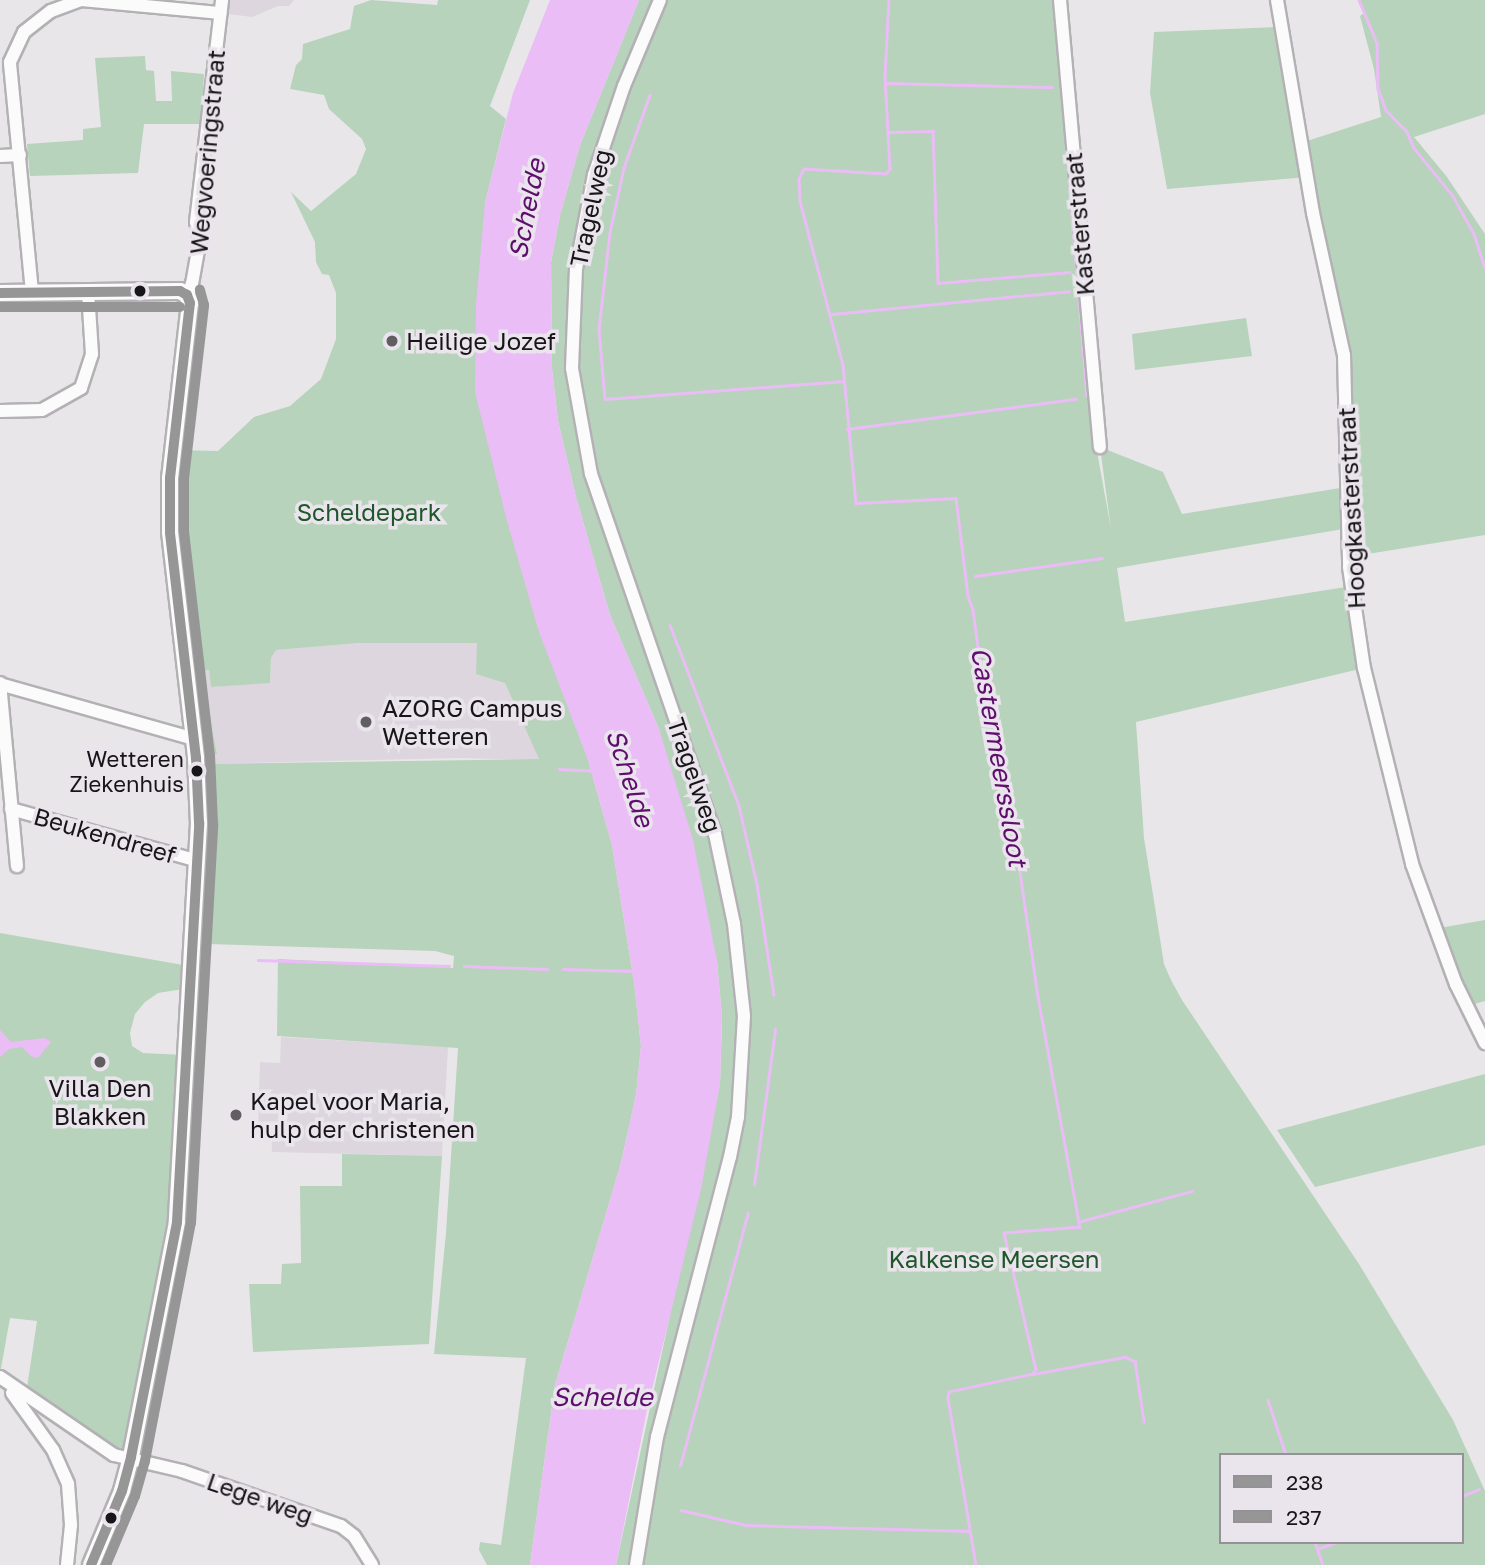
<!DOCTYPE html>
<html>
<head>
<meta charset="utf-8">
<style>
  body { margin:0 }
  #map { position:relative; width:1485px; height:1565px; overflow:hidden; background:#e9e6ea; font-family:"Golos Text",sans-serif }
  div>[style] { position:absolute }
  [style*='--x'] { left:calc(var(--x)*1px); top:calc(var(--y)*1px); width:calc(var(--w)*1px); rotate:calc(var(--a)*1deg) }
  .built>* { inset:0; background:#ddd6df }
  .green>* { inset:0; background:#b7d3bb }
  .water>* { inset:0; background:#ebbdf6 }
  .stream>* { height:2.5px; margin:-1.25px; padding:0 1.25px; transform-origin:1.25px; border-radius:1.25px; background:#ebbdf6 }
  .roads { filter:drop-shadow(2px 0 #b3b1b4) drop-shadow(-2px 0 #b3b1b4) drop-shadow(0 2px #b3b1b4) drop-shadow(0 -2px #b3b1b4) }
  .minor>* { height:12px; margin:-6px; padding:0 6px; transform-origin:6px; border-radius:6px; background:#fcfbfc }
  .major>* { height:16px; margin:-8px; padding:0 8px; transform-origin:8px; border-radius:8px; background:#fcfbfc }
  .bus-1>* { height:10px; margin:-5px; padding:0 5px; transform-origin:5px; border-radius:5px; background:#979697 }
  .bus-2>* { height:10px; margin:-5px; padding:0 5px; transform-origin:5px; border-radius:5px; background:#979697 }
  .dots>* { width:19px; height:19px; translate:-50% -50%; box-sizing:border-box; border:4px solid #eae4ec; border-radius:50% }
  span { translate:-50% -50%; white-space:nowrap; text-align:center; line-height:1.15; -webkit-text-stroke:7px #eae4ec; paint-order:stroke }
  .bus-label { font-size:22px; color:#171517 }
  .right { translate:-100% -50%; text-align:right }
  .street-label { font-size:24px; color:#171517 }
  .poi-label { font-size:24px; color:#171517 }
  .left { translate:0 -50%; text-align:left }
  .park-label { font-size:24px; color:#1e572a }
  .water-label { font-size:26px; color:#5f0e6e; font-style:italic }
  .legend { position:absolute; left:1219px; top:1453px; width:245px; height:91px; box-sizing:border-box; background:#eae4ec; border:2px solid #969197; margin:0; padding:9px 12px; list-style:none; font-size:21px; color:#171517 }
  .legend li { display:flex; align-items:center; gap:14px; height:35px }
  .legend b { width:35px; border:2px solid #969197 }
</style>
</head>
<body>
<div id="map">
  <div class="built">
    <i style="clip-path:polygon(230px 0,294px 0,289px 6px,278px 6px,252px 17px,228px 14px)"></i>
    <i style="clip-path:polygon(359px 643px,477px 643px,505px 683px,540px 760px,460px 758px,205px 764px,203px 754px,217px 753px,204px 692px,196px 693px,193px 671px,209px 670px,211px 687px,270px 682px,271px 658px,276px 650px)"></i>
    <i style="clip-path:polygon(281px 1037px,448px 1047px,442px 1156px,272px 1152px,271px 1128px,258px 1129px,260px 1062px,280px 1063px)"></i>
  </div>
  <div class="green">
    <i style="clip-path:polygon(371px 0,437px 5px,438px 0,530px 0,490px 106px,506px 119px,485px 203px,588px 760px,612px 845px,634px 982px,641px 1046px,636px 1095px,621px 1163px,555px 1385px,530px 1565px,487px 1565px,479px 1550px,480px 1542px,501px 1545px,526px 1358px,434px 1354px,446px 1233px,458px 1048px,277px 1036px,278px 959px,453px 968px,454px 956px,435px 951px,209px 944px,211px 779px,205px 777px,205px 764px,539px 759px,505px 683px,476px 674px,477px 643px,359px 643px,276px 650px,271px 658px,270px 683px,211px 687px,209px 670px,193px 671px,181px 597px,177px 450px,218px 451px,254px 417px,290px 406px,321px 379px,336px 339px,336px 293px,329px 275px,322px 274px,316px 262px,315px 242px,291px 192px,311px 211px,356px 174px,366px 149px,362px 139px,329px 109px,324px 95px,290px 89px,296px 65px,302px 59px,303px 44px,350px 29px,354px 6px)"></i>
    <i style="clip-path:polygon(evenodd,639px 0,1055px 0,1087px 396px,1111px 529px,1100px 447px,1163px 472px,1182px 514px,1346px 487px,1345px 376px,1307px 177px,1167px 189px,1150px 93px,1154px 32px,1277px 27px,1307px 141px,1381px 117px,1374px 69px,1360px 16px,1364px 13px,1358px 0,1485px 0,1485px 114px,1414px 137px,1447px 177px,1485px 234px,1485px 535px,1349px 557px,1349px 528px,1117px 568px,1125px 622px,1352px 586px,1364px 668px,1136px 722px,1144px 838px,1164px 964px,1171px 980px,1182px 1000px,1359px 1264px,1453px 1420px,1485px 1491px,1485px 1565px,616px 1565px,720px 1084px,722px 1017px,717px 961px,659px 729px,610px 615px,598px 574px,576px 497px,558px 421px,552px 369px,551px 262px,560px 215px,580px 145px,639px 0,1221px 1455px,1462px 1455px,1462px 1542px,1221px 1542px,1221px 1455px)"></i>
    <i style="clip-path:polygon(145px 56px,146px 70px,154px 71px,156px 101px,172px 101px,171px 71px,204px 74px,201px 124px,144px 124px,138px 173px,30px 176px,27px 144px,83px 140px,83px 129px,101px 127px,95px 58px)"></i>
    <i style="clip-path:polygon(1246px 318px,1252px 356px,1135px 370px,1132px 334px)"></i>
    <i style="clip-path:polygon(205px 692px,217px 754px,203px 754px,196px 693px)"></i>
    <i style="clip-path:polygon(1485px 920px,1485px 1001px,1471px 1005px,1439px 928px)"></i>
    <i style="clip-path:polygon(0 933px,189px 966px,183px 989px,158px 993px,145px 1002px,135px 1014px,130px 1033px,132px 1046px,143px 1053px,184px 1055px,170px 1221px,125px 1454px,106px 1448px,26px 1394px,37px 1321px,10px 1318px,0 1374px)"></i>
    <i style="clip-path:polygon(1485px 1074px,1485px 1145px,1315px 1187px,1277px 1130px)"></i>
    <i style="clip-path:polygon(342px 1154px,442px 1156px,429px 1344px,253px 1352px,249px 1284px,281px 1284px,282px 1264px,301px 1263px,300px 1186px,342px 1186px)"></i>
  </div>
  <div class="water">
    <i style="clip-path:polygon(550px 0,639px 0,580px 145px,560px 215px,551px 262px,552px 369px,558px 421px,576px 497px,598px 574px,610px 615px,659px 729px,693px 840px,717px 961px,722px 1017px,720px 1084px,701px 1189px,647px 1410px,616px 1565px,530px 1565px,555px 1385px,621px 1163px,636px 1095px,641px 1046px,634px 982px,612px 845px,588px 760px,539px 632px,507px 521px,475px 392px,476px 304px,485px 203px,513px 93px)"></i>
    <i style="clip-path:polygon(0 1030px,11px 1042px,45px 1038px,51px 1042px,38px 1058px,31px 1056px,22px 1047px,9px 1049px,0 1057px)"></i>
  </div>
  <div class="stream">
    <i style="--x:889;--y:0;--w:77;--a:93"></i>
    <i style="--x:885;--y:77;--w:92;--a:86.9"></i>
    <i style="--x:890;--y:169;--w:6;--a:129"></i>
    <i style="--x:886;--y:174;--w:82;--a:-176.5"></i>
    <i style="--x:804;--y:169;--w:11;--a:117"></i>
    <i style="--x:799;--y:179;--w:22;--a:87"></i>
    <i style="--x:800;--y:201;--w:170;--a:75.3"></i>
    <i style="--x:843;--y:365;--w:139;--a:84.6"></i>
    <i style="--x:856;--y:503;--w:100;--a:-2.9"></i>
    <i style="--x:956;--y:498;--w:99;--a:83"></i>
    <i style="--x:968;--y:596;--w:15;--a:70"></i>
    <i style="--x:973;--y:610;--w:61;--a:82.4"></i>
    <i style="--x:981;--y:670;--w:87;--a:75.3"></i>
    <i style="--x:1003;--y:754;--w:239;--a:81.8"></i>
    <i style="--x:1037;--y:991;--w:240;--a:79.7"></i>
    <i style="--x:1080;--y:1227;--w:76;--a:175.5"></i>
    <i style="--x:1004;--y:1233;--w:140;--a:76.8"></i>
    <i style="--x:1036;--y:1369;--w:6;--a:121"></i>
    <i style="--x:1033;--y:1374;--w:86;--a:167.9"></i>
    <i style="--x:949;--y:1392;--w:6;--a:99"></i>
    <i style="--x:948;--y:1398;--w:169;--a:80.5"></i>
    <i style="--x:1359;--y:0;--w:47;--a:67.3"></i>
    <i style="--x:1377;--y:43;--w:46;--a:88.8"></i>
    <i style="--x:1378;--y:89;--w:22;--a:69"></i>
    <i style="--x:1386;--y:110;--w:30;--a:46"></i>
    <i style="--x:1407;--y:132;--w:17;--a:66"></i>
    <i style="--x:1414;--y:148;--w:62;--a:50.9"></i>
    <i style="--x:1453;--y:196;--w:43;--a:61.1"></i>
    <i style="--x:1474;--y:234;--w:36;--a:72"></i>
    <i style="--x:1070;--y:39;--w:11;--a:85"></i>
    <i style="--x:1059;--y:56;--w:220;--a:85.3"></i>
    <i style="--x:885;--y:83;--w:167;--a:1.4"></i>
    <i style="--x:650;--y:95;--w:77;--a:109.6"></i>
    <i style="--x:624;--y:168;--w:66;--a:102.2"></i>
    <i style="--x:610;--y:233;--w:97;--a:96.5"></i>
    <i style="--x:599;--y:329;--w:70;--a:85.1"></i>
    <i style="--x:605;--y:399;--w:240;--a:-4.3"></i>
    <i style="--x:889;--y:132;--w:44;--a:-1.3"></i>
    <i style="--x:933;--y:131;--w:152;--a:88.1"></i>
    <i style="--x:938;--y:283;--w:132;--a:-4.8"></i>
    <i style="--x:1078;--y:285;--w:111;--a:85.4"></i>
    <i style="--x:832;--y:314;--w:238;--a:-5.5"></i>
    <i style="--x:847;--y:429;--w:231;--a:-7.5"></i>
    <i style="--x:975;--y:576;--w:128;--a:-8.1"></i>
    <i style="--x:670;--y:625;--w:194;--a:69.1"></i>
    <i style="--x:739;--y:806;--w:80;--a:77"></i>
    <i style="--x:757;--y:884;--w:112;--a:81.3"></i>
    <i style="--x:559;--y:769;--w:35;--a:3"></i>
    <i style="--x:258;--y:960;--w:191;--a:1.8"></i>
    <i style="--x:464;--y:966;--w:83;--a:2.1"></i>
    <i style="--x:563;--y:969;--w:70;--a:1.6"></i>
    <i style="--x:754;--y:1185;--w:157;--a:-82.3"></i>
    <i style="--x:1081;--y:1221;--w:115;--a:-15.1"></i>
    <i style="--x:1033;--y:1374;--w:94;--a:-10.5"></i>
    <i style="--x:1125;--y:1357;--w:11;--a:22"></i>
    <i style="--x:1135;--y:1361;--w:61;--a:81.5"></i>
    <i style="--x:1268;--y:1400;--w:58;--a:71.9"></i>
    <i style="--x:680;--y:1466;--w:262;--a:-75"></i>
    <i style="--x:1462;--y:1496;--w:18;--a:-22"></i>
    <i style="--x:681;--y:1510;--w:67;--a:13"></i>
    <i style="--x:746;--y:1525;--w:224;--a:1.5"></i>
    <i style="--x:1315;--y:1542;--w:24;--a:71"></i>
    <i style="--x:1317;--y:1549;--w:20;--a:-20"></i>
  </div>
  <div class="roads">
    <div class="minor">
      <i style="--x:82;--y:0;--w:139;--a:5.4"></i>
      <i style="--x:1060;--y:0;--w:449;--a:84.9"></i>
      <i style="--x:1277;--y:0;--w:216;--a:80.4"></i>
      <i style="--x:1313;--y:213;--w:145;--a:77.7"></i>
      <i style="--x:1344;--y:355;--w:212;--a:88.6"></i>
      <i style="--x:1349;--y:567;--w:102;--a:81.6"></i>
      <i style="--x:1364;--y:668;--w:202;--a:76.2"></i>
      <i style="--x:1412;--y:864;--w:128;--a:69.9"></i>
      <i style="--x:1456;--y:984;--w:66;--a:63.8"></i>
      <i style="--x:0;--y:156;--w:20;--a:-3"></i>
      <i style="--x:32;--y:292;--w:231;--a:-95.5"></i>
      <i style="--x:10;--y:62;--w:33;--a:-65"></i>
      <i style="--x:24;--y:32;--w:34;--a:-38"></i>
      <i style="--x:51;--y:11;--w:33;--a:-20"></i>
      <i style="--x:187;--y:295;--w:12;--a:-66"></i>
      <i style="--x:192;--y:284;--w:46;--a:-79.9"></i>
      <i style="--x:200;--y:239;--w:17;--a:-103"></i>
      <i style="--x:196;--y:222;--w:224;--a:-83.3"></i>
      <i style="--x:0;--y:411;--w:42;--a:-1.4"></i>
      <i style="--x:42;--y:410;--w:45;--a:-29.4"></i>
      <i style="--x:81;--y:388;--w:36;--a:-72"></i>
      <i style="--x:92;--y:354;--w:62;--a:-93.7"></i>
      <i style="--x:0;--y:683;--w:184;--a:84.7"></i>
      <i style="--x:0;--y:684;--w:202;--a:15.8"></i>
      <i style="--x:11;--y:809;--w:194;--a:15.5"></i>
      <i style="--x:0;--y:1377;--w:138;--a:34.4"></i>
      <i style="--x:114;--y:1455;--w:70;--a:13.2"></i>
      <i style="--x:182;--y:1471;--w:168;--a:19.1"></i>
      <i style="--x:341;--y:1526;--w:16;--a:38"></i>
      <i style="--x:354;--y:1536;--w:34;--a:58"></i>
      <i style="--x:12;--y:1393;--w:70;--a:54.3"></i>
      <i style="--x:53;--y:1450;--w:37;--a:66"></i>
      <i style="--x:68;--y:1484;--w:41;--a:85.8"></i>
      <i style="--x:71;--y:1525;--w:40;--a:95.7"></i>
      <i style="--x:636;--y:1565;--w:130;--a:-80.7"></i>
      <i style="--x:657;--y:1437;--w:289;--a:-75.4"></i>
      <i style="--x:730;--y:1157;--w:41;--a:-78.7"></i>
      <i style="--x:738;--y:1117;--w:101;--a:-86.6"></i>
      <i style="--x:744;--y:1016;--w:93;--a:-96.2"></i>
      <i style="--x:734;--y:924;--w:92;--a:-101.9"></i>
      <i style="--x:715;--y:834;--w:381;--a:-109"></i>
      <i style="--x:591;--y:474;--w:108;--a:-100.2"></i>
      <i style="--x:572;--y:368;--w:99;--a:-87.7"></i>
      <i style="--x:576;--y:269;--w:96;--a:-79.2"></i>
      <i style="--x:594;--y:175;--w:94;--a:-71.4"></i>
      <i style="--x:624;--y:86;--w:93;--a:-67.3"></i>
    </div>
    <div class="major">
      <i style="--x:0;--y:293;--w:180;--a:-0.6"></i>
      <i style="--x:180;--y:291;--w:8;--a:30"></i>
      <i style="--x:187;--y:295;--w:9;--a:69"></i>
      <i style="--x:190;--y:303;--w:176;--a:96.5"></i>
      <i style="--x:170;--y:478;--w:54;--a:90"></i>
      <i style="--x:170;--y:532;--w:227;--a:83.4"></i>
      <i style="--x:196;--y:758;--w:65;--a:87.4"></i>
      <i style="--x:199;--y:823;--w:400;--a:93.2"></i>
      <i style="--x:177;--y:1222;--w:239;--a:101.1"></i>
      <i style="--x:131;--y:1457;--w:35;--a:105"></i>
      <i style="--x:122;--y:1491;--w:80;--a:112.7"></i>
    </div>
  </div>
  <div class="bus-1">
    <i style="--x:0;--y:293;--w:180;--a:-0.6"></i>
    <i style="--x:180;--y:291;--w:8;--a:30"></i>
    <i style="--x:91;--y:1565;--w:80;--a:-67.3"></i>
    <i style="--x:122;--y:1491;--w:35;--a:-75"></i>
    <i style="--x:131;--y:1457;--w:239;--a:-78.9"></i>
    <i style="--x:177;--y:1222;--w:400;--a:-86.8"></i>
    <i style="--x:199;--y:823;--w:65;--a:-92.6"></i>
    <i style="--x:196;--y:758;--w:227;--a:-96.6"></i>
    <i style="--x:170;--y:532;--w:54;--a:-90"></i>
    <i style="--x:170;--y:478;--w:176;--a:-83.5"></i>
    <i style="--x:190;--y:303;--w:9;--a:-111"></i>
  </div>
  <div class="bus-2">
    <i style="--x:0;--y:307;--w:180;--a:0"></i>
    <i style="--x:106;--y:1565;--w:75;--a:-67.2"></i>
    <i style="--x:135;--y:1496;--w:36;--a:-74"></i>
    <i style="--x:145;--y:1461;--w:242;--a:-79.1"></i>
    <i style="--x:191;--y:1223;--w:400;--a:-86.8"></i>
    <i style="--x:213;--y:824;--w:68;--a:-92.5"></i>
    <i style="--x:210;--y:756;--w:226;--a:-96.6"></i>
    <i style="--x:184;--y:531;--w:52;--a:-90"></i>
    <i style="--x:184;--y:479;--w:175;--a:-83.4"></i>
    <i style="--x:204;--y:305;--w:16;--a:-105"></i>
  </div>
  <div class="dots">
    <i style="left:140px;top:291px;background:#171517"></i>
    <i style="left:392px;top:341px;background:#605e61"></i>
    <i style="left:366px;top:722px;background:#605e61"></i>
    <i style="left:197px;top:771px;background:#171517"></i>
    <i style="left:100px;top:1062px;background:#605e61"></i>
    <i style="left:236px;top:1115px;background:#605e61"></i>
    <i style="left:111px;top:1518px;background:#171517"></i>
  </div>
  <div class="bus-label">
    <span class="right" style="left:184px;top:771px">Wetteren<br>Ziekenhuis</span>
  </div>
  <div class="street-label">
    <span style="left:207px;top:152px;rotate:-85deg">Wegvoeringstraat</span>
    <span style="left:590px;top:208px;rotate:-78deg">Tragelweg</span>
    <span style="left:1079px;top:224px;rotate:-95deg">Kasterstraat</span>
    <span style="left:1351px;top:508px;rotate:-93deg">Hoogkasterstraat</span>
    <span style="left:695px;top:775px;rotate:71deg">Tragelweg</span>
    <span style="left:105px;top:835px;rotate:16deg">Beukendreef</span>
    <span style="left:260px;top:1498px;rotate:19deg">Lege weg</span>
  </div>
  <div class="poi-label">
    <span class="left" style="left:406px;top:341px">Heilige Jozef</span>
    <span class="left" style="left:382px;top:722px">AZORG Campus<br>Wetteren</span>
    <span style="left:100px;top:1102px">Villa Den<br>Blakken</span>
    <span class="left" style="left:250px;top:1115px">Kapel voor Maria,<br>hulp der christenen</span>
  </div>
  <div class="park-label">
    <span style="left:369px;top:512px">Scheldepark</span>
    <span style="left:994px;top:1259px">Kalkense Meersen</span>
  </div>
  <div class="water-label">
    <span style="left:527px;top:209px;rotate:-79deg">Schelde</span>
    <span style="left:999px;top:757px;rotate:80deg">Castermeerssloot</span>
    <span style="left:630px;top:778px;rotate:72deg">Schelde</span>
    <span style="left:602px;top:1397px">Schelde</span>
  </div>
  <ul class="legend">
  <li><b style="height:9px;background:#979697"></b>238</li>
  <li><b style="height:9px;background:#979697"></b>237</li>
  </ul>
</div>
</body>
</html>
